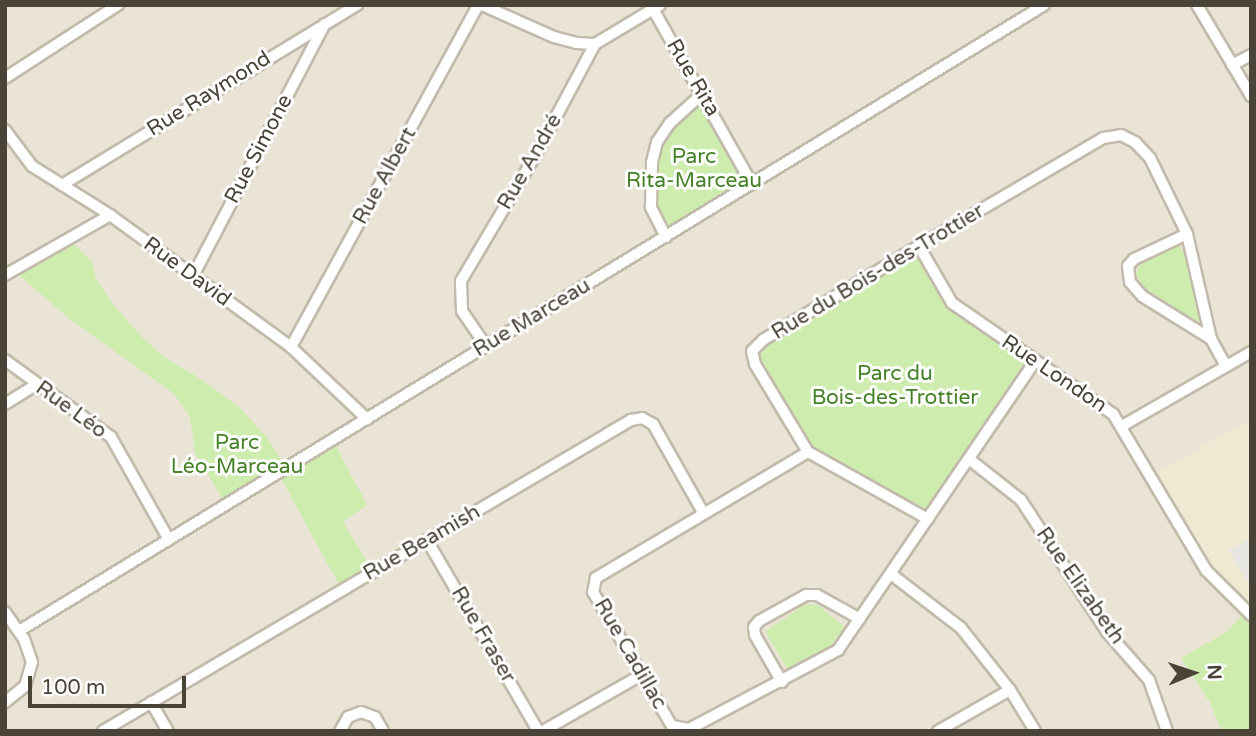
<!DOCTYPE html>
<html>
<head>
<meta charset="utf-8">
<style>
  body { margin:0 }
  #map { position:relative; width:1256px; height:736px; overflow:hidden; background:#f6f2e9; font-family:"Varela Round",sans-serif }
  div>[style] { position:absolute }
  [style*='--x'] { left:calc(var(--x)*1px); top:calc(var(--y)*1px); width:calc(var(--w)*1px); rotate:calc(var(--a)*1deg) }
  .residential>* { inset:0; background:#eae4d7 }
  .education>* { inset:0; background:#efe8d2 }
  .green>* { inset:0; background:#cfecaf }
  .parking>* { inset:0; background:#e7e5e1 }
  .roads { filter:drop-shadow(2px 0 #c2baab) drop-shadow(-2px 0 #c2baab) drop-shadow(0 2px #c2baab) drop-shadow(0 -2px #c2baab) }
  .minor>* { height:10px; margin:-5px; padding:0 5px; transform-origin:5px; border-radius:5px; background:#fff }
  span { translate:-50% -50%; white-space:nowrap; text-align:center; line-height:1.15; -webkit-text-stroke:6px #fff; paint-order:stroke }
  .street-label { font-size:21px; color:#4a4337 }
  .park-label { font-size:21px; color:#458125 }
  .frame { position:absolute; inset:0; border:7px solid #4a4337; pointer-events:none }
  .north { position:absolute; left:1158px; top:638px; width:70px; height:70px; -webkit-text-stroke:5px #fff; paint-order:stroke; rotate:88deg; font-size:19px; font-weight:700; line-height:28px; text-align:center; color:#4a4337 }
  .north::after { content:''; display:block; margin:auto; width:24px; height:32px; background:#4a4337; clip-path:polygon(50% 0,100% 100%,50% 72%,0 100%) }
  .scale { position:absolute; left:28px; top:676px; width:158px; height:32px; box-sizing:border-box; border:4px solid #4a4337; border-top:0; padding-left:9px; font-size:21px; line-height:24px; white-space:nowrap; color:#4a4337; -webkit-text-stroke:5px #fff; paint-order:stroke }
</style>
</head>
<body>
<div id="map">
  <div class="residential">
    <i style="clip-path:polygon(5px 5px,1251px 5px,1251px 731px,5px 731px)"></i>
  </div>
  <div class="education">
    <i style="clip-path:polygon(1251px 419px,1251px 608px,1223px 591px,1151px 476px)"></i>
  </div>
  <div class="green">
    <i style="clip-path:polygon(704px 98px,752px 184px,666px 237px,649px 184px,652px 162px,670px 123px)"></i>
    <i style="clip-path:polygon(70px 240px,92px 262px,96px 278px,112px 303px,142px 337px,164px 357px,201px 379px,239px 407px,265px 435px,287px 468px,225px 503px,195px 453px,190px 417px,174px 394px,71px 320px,15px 272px)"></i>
    <i style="clip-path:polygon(1176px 244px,1184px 250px,1201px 318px,1198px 322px,1147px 290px,1136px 275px,1141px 262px)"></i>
    <i style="clip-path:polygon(919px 246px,952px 303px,1035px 361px,928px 519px,808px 452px,752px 351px)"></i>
    <i style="clip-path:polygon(334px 442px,367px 505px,343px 522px,373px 571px,342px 590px,279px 475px)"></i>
    <i style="clip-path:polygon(811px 604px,819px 606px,845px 627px,829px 647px,792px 668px,787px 668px,767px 635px,767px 630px,804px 605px)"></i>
    <i style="clip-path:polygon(1246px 610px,1251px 615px,1251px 731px,1222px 731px,1209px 701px,1181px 658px,1228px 631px)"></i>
  </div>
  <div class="parking">
    <i style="clip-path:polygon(1251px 538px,1251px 588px,1229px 550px)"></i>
  </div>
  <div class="roads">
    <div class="minor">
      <i style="--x:482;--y:5;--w:79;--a:24"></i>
      <i style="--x:554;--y:37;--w:23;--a:15"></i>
      <i style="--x:576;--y:43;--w:19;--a:3"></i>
      <i style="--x:1197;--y:5;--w:106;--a:59.3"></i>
      <i style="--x:653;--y:9;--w:201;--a:60.5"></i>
      <i style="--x:1232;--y:65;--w:21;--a:-28"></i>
      <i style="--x:5;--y:78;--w:135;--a:-32.9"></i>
      <i style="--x:5;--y:130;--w:45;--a:53.1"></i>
      <i style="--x:32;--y:166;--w:92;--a:32.1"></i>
      <i style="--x:110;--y:215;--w:224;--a:36.1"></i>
      <i style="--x:291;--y:347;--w:105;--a:43.5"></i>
      <i style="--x:62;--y:185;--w:346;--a:-31.4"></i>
      <i style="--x:1187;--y:234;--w:59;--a:154.7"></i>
      <i style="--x:1134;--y:259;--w:9;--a:131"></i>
      <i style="--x:1128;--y:266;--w:16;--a:83"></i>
      <i style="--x:1130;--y:282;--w:18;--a:49"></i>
      <i style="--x:1142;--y:296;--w:81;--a:31.9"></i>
      <i style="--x:666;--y:237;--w:34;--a:-117"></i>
      <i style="--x:651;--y:207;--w:45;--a:-88.7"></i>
      <i style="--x:652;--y:162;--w:21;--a:-76"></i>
      <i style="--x:657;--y:142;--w:23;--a:-56"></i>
      <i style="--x:670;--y:123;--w:43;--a:-42.2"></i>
      <i style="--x:919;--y:246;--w:66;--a:59.9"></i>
      <i style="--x:952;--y:303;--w:196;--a:34.6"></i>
      <i style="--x:1113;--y:414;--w:182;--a:59.2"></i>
      <i style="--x:1206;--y:570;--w:64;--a:45"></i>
      <i style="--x:5;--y:275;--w:121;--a:-29.7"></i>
      <i style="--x:193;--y:276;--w:284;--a:-62.4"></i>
      <i style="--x:486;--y:346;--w:42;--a:-124.4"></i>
      <i style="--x:462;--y:311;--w:30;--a:-92"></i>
      <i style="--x:461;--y:281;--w:147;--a:-59.4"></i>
      <i style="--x:536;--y:154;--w:125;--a:-61.8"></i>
      <i style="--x:595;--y:44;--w:76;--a:-31"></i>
      <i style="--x:291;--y:347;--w:390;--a:-61.3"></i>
      <i style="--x:5;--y:360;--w:131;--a:36"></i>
      <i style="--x:111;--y:437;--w:118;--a:60.6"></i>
      <i style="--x:5;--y:404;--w:36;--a:-32"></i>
      <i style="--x:1122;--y:426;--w:149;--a:-29.8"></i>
      <i style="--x:808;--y:452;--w:247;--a:149.3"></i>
      <i style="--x:596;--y:578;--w:14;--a:102"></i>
      <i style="--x:593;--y:592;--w:156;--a:59.5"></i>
      <i style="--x:672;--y:726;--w:17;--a:10"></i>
      <i style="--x:689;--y:729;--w:169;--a:-27.9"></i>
      <i style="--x:838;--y:650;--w:350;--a:-55.7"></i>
      <i style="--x:969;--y:459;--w:66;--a:38.3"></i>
      <i style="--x:1021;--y:500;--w:158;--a:56.9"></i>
      <i style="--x:1107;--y:632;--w:64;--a:48.8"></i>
      <i style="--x:1149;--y:680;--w:54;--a:70.6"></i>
      <i style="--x:928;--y:519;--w:137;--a:-150.8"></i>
      <i style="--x:808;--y:452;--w:103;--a:-121.1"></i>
      <i style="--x:755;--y:364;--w:13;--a:-103"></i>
      <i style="--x:752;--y:351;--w:16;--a:-45"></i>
      <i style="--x:763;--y:340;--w:182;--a:-31.1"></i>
      <i style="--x:919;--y:246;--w:213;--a:-30.4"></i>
      <i style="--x:1103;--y:138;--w:18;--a:-9"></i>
      <i style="--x:1121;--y:135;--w:16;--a:27"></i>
      <i style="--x:1135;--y:142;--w:22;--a:47"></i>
      <i style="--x:1150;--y:158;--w:85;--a:64"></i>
      <i style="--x:1187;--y:234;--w:108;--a:77.1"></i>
      <i style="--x:1211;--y:339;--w:31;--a:61"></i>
      <i style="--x:427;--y:540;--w:221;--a:59.8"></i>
      <i style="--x:891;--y:574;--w:88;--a:37.6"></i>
      <i style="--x:961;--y:628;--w:79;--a:51.7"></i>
      <i style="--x:1010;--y:690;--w:48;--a:58.6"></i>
      <i style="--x:5;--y:612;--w:33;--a:55"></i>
      <i style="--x:24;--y:639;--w:24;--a:71"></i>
      <i style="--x:32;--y:662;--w:25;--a:106"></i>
      <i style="--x:25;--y:686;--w:26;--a:141"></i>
      <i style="--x:19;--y:631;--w:1201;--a:-31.41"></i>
      <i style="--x:782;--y:682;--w:54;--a:-119.9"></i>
      <i style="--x:755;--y:635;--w:8;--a:-97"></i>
      <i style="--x:754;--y:627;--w:8;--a:-50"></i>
      <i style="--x:759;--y:621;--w:54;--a:-29"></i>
      <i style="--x:806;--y:595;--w:11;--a:0"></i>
      <i style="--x:817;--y:595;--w:49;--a:29.2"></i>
      <i style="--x:151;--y:702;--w:34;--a:60"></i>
      <i style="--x:103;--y:731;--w:613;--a:-30.5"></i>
      <i style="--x:631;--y:420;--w:11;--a:-10"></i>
      <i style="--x:642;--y:418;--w:13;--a:29"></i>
      <i style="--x:653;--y:424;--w:103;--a:60.5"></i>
      <i style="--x:340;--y:731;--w:16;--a:-60"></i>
      <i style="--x:348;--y:717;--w:14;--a:-21"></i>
      <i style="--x:361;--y:712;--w:15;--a:20"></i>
      <i style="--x:375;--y:717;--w:16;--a:60"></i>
      <i style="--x:543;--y:731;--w:113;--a:-29.7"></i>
      <i style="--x:938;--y:731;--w:83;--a:-29.7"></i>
    </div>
  </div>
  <div class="street-label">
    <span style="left:693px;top:78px;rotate:60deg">Rue Rita</span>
    <span style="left:209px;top:94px;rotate:-32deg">Rue Raymond</span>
    <span style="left:259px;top:149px;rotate:-62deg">Rue Simone</span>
    <span style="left:530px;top:162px;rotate:-60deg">Rue André</span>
    <span style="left:385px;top:176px;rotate:-61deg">Rue Albert</span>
    <span style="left:187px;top:272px;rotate:36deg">Rue David</span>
    <span style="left:878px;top:272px;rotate:-31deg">Rue du Bois-des-Trottier</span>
    <span style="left:532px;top:318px;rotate:-31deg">Rue Marceau</span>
    <span style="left:1054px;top:374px;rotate:34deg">Rue London</span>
    <span style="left:71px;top:410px;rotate:36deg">Rue Léo</span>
    <span style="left:422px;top:543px;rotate:-30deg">Rue Beamish</span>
    <span style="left:1080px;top:586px;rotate:55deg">Rue Elizabeth</span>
    <span style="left:483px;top:635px;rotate:60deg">Rue Fraser</span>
    <span style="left:630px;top:654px;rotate:60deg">Rue Cadillac</span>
  </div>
  <div class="park-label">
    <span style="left:694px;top:169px">Parc<br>Rita-Marceau</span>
    <span style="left:895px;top:386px">Parc du<br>Bois-des-Trottier</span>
    <span style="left:237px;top:455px">Parc<br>Léo-Marceau</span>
  </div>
  <div class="frame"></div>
  <div class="north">N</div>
  <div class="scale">100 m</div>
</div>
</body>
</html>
